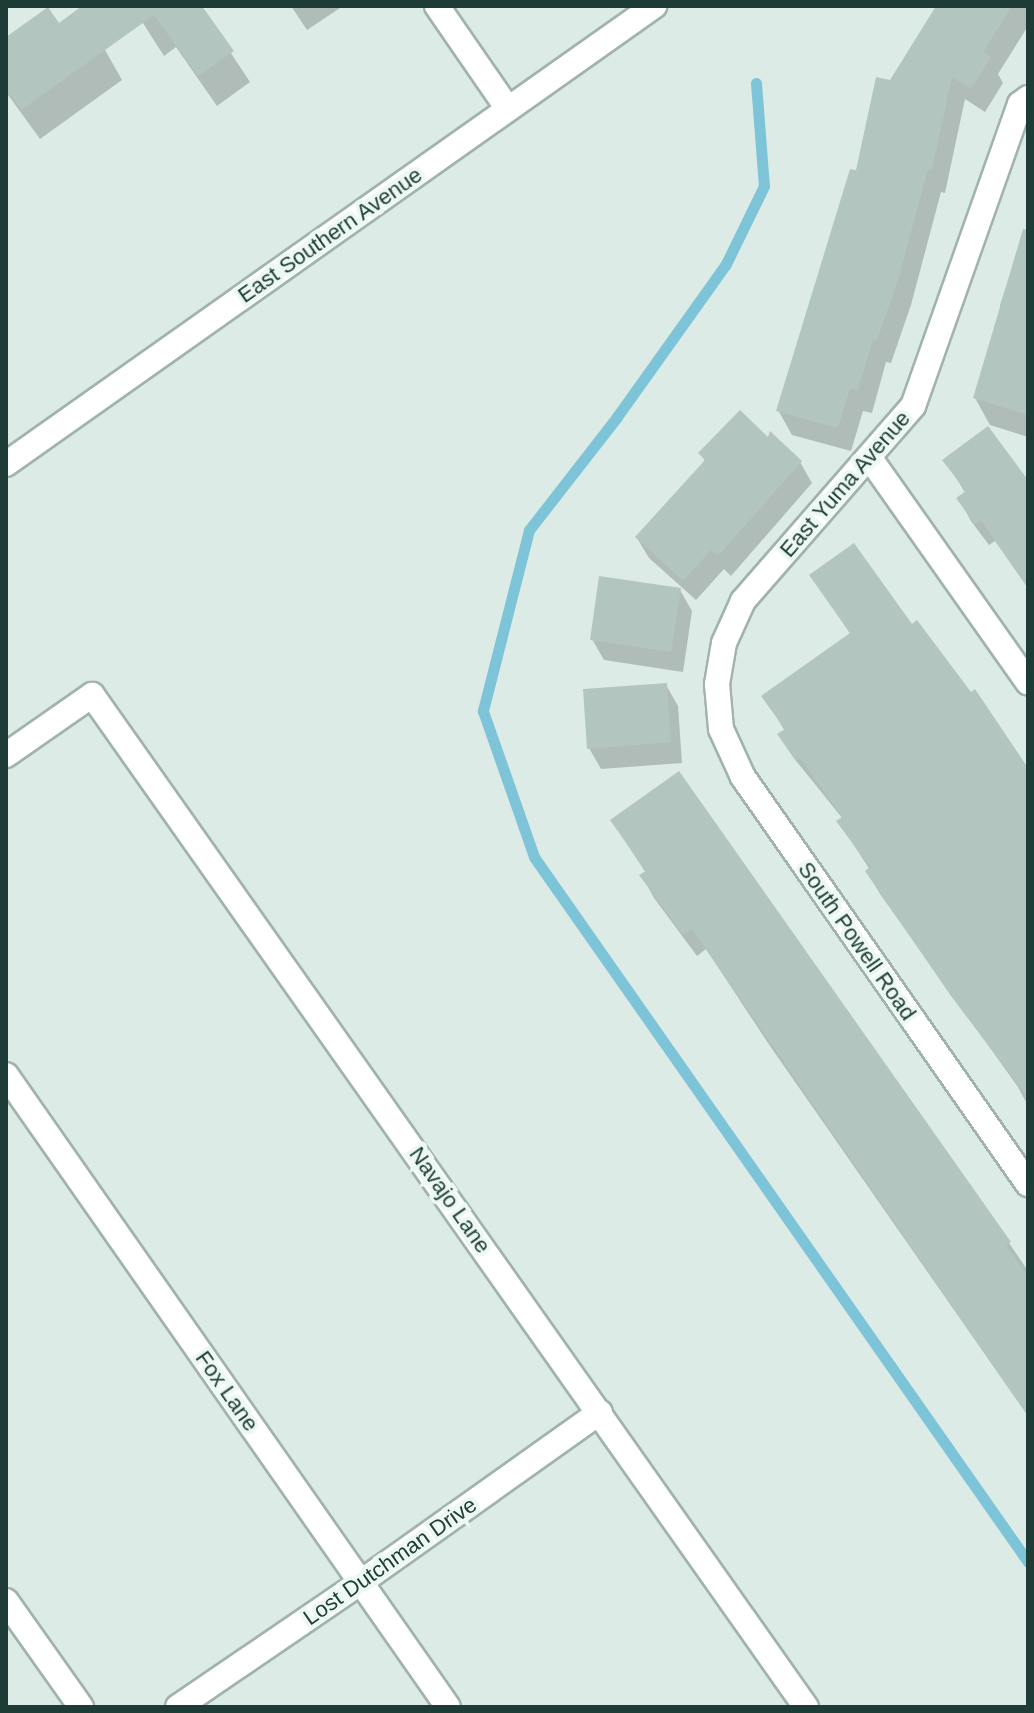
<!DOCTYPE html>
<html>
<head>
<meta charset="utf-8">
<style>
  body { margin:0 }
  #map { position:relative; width:1034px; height:1713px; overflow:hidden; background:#ddebe6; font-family:Helvetica,sans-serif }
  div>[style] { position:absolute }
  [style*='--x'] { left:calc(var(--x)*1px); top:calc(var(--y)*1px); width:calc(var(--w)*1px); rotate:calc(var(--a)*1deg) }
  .shadow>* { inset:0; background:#0003 }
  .stream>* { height:11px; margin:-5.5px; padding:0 5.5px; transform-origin:5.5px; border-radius:5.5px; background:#7ec4d8 }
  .building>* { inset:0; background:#b2c6bf }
  .roads { filter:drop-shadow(2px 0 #a0b3ae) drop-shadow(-2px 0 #a0b3ae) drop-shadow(0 2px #a0b3ae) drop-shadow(0 -2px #a0b3ae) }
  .minor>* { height:24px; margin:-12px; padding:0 12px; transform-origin:12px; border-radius:12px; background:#fff }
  span { translate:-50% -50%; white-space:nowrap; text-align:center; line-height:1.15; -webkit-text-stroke:8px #eef8f3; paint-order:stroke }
  .street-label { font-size:22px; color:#1d3c36 }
  .frame { position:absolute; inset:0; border:8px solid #1d3c36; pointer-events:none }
</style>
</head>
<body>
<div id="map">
  <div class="shadow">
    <i style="clip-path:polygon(132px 6px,200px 6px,250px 82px,217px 106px,176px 47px,164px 56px)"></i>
    <i style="clip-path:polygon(291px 6px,343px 6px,307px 30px)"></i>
    <i style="clip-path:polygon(938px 6px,1028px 6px,1028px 26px,998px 74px,1003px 83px,985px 112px,965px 99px,945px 193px,941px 192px,911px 305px,891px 363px,886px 362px,872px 413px,863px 411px,851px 451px,792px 435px,778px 410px,891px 82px)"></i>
    <i style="clip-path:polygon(58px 26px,105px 50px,122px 80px,40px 139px,6px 92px,6px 39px)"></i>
    <i style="clip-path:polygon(1028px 224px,1028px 437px,990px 425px,975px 398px,1003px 310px,1000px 305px)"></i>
    <i style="clip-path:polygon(769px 441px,800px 462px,812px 483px,731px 576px,724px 569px,696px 600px,649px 558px,637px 538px,706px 463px,701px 454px)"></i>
    <i style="clip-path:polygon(945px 460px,1028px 484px,1028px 588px,995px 541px,989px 545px,971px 521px,959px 499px,966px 494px)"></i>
    <i style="clip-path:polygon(812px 576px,912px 627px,1028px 769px,1028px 1106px,1018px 1087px,880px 894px,867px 871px,870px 870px,839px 822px,843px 819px,793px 757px,780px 735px,785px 731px,764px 697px,851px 635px)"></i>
    <i style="clip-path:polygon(680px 590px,692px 611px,683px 672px,604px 660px,592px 639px)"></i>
    <i style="clip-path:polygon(666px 685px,678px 706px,682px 763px,601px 769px,589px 748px)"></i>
    <i style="clip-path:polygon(612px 821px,1009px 1243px,1028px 1271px,1028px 1416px,770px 1046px,706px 949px,697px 956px,654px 898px,642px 876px,646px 873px)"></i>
  </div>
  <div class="stream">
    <i style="--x:756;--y:83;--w:103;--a:85.6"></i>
    <i style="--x:764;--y:186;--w:87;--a:116"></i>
    <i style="--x:726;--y:264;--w:188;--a:125.5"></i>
    <i style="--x:617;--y:417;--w:143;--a:127.9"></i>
    <i style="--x:529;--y:530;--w:187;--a:104.3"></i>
    <i style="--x:483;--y:711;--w:155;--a:70.7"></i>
    <i style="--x:534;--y:857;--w:861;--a:54.98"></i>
  </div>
  <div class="building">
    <i style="clip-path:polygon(82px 6px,202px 6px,234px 51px,198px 76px,154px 15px,21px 110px,6px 89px,6px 37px,48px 7px,59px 23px)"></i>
    <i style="clip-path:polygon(936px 6px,1012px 6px,983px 52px,991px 57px,971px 89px,952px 77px,932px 170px,928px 169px,898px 280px,877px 340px,873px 339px,858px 390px,850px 388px,838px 428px,776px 411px,850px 169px,856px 170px,876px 77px,890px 80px)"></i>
    <i style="clip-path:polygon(1023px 229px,1028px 230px,1028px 415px,973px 398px)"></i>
    <i style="clip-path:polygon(740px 410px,768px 437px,770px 431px,802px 461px,718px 556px,711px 550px,683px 581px,635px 537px,705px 460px,698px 453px)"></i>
    <i style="clip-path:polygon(988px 426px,1028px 480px,1028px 588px,981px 520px,975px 524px,956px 498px,966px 491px,942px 460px)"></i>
    <i style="clip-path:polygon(854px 543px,912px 624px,917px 620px,971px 692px,975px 689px,1028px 768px,1028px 1098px,951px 996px,865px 871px,870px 867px,836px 821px,842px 817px,800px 758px,796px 761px,777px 734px,785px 729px,761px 696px,850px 633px,809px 575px)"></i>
    <i style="clip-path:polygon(599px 576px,681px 588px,671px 652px,590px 640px)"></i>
    <i style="clip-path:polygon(667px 683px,671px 742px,587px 749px,583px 689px)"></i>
    <i style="clip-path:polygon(679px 771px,1011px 1242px,1006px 1245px,1028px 1277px,1028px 1416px,692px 929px,683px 935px,639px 875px,646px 871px,610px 820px)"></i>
  </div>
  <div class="roads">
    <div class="minor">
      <i style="--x:437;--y:6;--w:125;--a:55.4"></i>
      <i style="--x:1028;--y:98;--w:10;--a:143"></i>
      <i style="--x:1020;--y:104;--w:320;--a:109.5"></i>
      <i style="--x:913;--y:406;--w:259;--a:131.1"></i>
      <i style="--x:743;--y:601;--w:46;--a:114.3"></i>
      <i style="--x:724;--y:643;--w:42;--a:99.7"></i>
      <i style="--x:717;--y:684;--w:45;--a:84.9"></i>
      <i style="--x:721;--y:729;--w:53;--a:65.4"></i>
      <i style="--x:743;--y:777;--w:497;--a:55"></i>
      <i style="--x:869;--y:457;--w:276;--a:54.8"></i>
      <i style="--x:6;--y:464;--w:794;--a:-35.25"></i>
      <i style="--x:6;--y:755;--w:105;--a:-34.9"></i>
      <i style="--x:92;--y:695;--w:1239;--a:54.8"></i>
      <i style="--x:6;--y:1075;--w:771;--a:55.03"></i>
      <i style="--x:6;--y:1601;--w:130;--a:54.7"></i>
      <i style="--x:178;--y:1707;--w:222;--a:-34.3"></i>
      <i style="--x:361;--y:1582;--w:293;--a:-35.4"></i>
    </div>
  </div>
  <div class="street-label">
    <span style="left:330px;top:235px;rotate:-35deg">East Southern Avenue</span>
    <span style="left:845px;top:484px;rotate:-49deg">East Yuma Avenue</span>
    <span style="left:857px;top:941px;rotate:55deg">South Powell Road</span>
    <span style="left:450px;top:1200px;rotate:55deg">Navajo Lane</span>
    <span style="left:227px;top:1391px;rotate:55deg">Fox Lane</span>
    <span style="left:390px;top:1561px;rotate:-35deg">Lost Dutchman Drive</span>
  </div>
  <div class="frame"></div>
</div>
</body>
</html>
